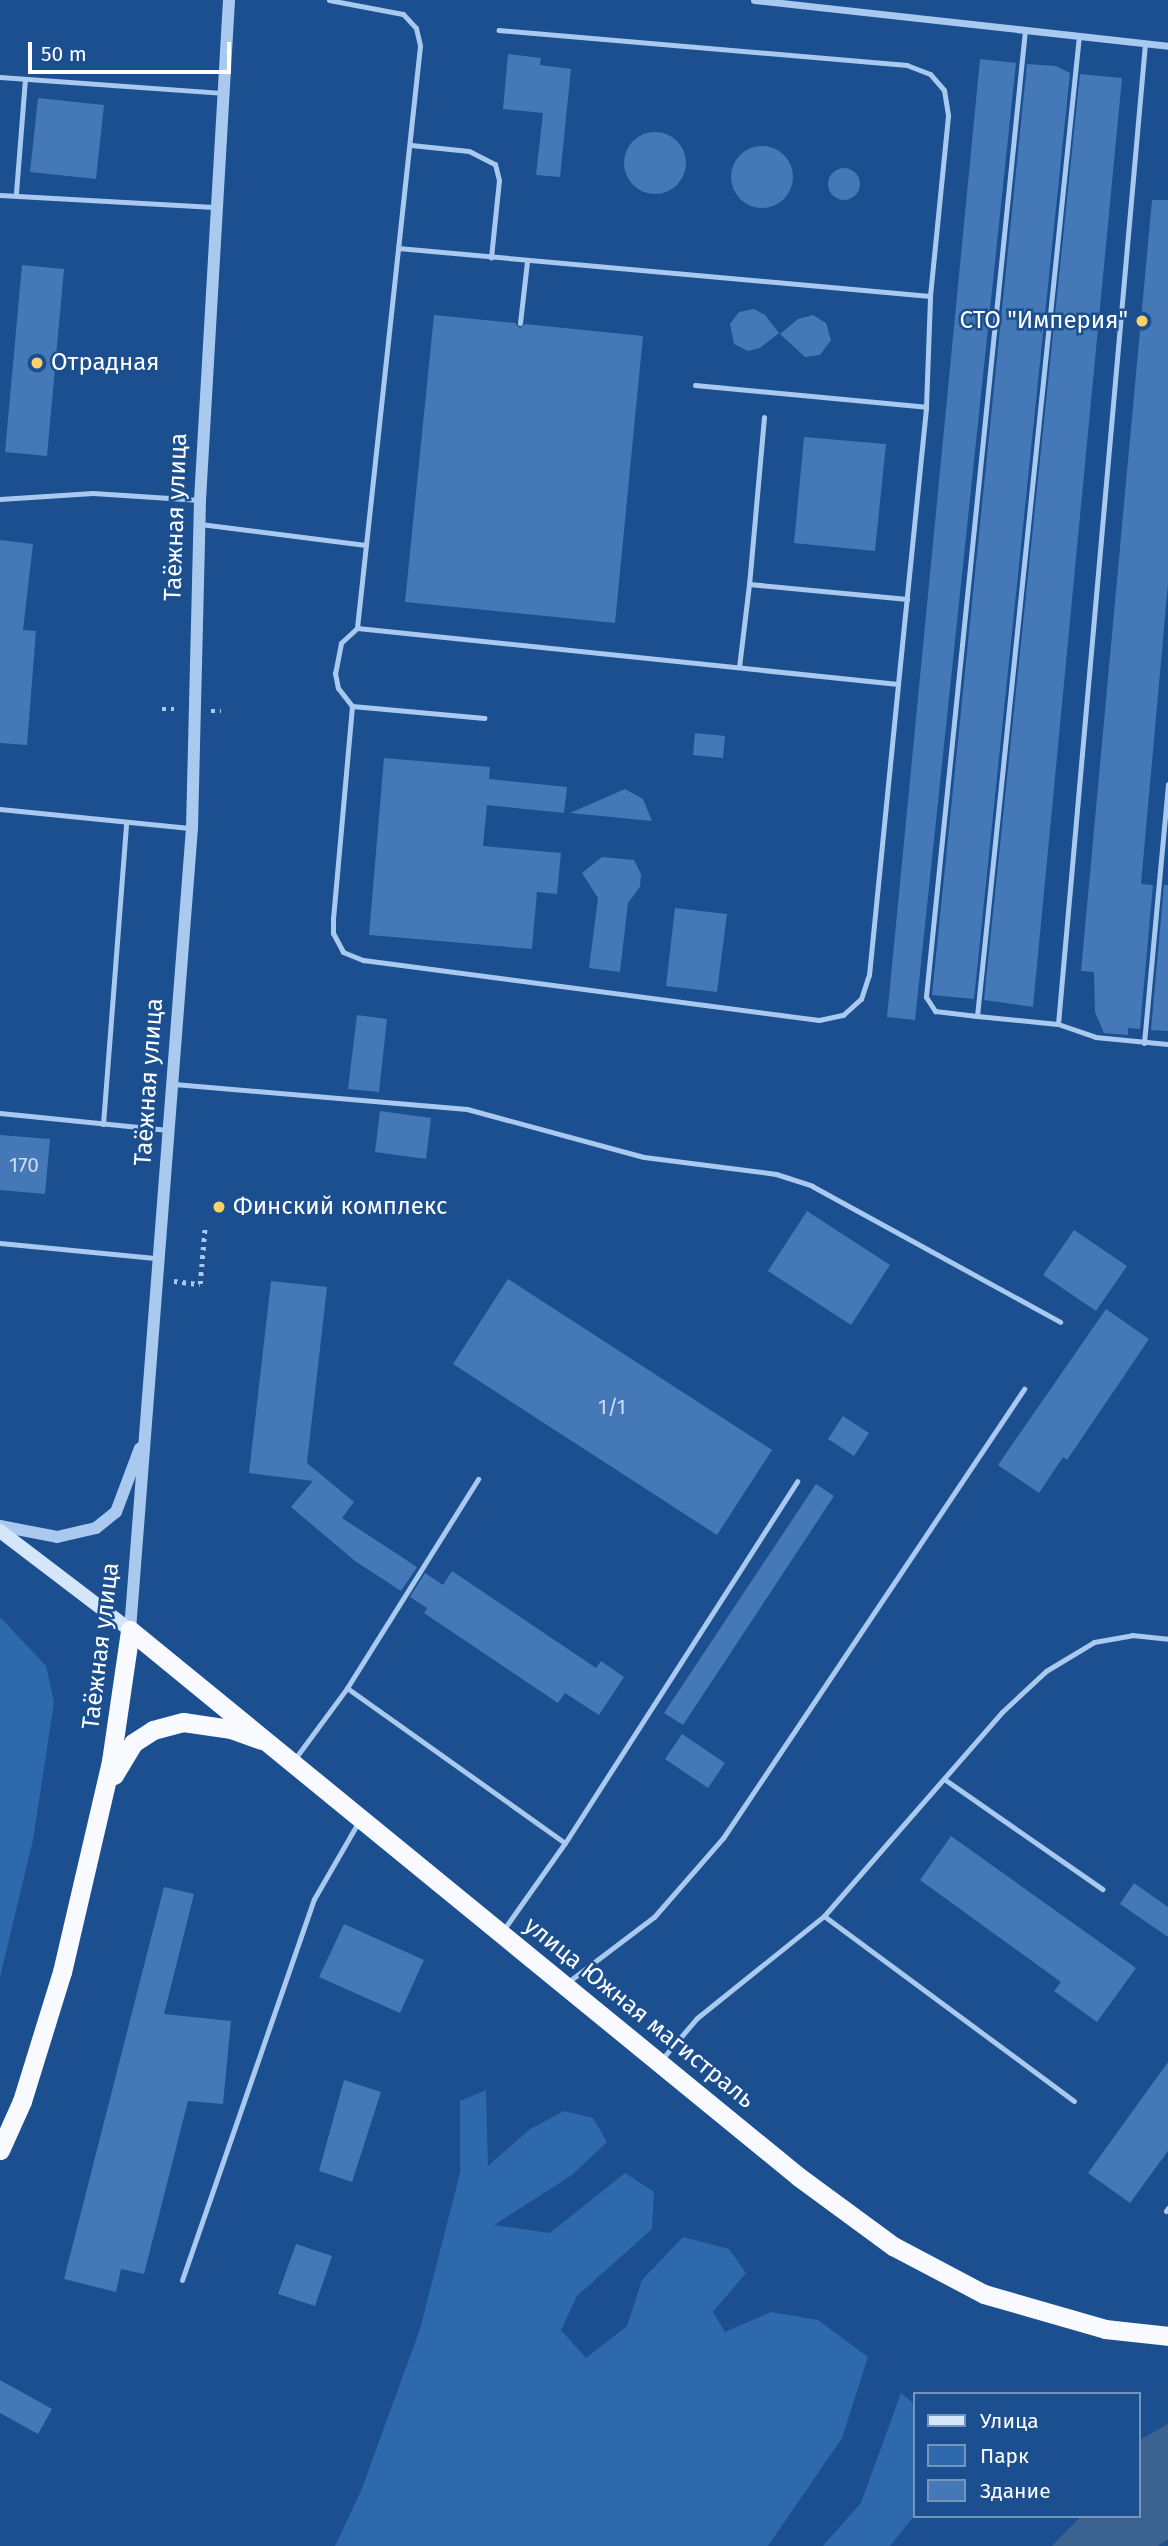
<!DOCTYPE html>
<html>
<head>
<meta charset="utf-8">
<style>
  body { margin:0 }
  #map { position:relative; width:1168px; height:2546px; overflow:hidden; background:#1b4f8f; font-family:"Fira Sans",sans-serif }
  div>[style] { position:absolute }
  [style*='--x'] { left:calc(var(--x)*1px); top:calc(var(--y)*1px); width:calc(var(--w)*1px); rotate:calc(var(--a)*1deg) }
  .green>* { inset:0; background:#2e69ad }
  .water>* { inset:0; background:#3c6290 }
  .building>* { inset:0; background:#4478b7 }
  .round { border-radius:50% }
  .path>* { height:4.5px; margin-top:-2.25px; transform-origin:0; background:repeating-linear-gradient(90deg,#a9c9ee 0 3.5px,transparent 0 8.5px) }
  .service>* { height:5px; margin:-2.5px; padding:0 2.5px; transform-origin:2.5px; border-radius:2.5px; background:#a9c9ee }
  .minor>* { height:7px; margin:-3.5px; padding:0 3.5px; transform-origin:3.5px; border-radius:3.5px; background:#a9c9ee }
  .tertiary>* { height:12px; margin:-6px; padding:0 6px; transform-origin:6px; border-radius:6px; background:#a9c9ee }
  .secondary>* { height:14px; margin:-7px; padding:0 7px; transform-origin:7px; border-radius:7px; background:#d6e6fa }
  .trunk>* { height:19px; margin:-9.5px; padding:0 9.5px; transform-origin:9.5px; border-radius:9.5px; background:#f8faff }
  .dots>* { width:19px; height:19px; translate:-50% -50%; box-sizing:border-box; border:4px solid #1b4f8f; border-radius:50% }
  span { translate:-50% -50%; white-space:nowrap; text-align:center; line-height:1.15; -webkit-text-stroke:5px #1b4f8f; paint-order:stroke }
  .number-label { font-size:21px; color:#d0dded }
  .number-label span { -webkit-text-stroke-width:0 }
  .poi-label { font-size:24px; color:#fff }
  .right { translate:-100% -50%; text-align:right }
  .left { translate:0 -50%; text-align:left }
  .street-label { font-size:24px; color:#fff }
  .legend { position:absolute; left:913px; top:2392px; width:228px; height:126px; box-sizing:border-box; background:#1b4f8f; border:2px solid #7695bc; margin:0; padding:9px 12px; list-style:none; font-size:21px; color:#fff }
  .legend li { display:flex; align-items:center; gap:14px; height:35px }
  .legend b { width:35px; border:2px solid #7695bc }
  .scale { position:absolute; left:28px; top:42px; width:203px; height:32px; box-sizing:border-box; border:4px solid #fff; border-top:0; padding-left:9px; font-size:21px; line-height:24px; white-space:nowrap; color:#fff; -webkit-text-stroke:5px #1b4f8f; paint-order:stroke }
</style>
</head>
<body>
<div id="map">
  <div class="green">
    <i style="clip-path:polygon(0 1617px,46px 1666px,54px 1702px,33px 1840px,0 1977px)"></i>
    <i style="clip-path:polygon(486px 2090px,488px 2166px,530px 2129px,564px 2111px,593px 2118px,607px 2142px,572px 2175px,494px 2225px,550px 2233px,625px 2173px,654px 2192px,652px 2229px,577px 2296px,561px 2330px,586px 2358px,627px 2326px,642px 2280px,683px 2237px,729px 2249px,746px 2273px,713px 2312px,725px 2332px,771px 2312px,818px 2320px,868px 2357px,842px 2438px,768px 2546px,335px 2546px,361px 2491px,420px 2329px,460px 2173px,460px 2101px)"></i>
    <i style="clip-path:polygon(901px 2393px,914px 2404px,914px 2516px,890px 2546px,823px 2546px,861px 2503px)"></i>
  </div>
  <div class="water">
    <i style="clip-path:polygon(1168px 2424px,1168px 2539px,1158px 2546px,1052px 2546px,1081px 2516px,1138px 2516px,1138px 2441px)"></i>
  </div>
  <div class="building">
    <i style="clip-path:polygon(508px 54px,541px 58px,540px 65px,571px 69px,560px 177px,536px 175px,543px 113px,503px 109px)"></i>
    <i style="clip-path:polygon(980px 59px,1016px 63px,915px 1020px,887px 1017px)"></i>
    <i style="clip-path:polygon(1027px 64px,1056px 66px,1070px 73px,974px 999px,932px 995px)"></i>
    <i style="clip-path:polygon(1080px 74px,1122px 78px,1033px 1007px,984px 1000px)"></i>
    <i style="clip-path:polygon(38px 98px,104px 105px,96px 179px,30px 172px)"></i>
    <i class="round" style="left:624px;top:132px;width:62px;height:62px"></i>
    <i class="round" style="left:731px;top:146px;width:62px;height:62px"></i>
    <i class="round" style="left:828px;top:168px;width:32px;height:32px"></i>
    <i style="clip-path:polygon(1152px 200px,1168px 200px,1168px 584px,1141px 884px,1153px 885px,1140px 1029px,1128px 1028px,1128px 1035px,1104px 1033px,1095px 1012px,1094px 972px,1081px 971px)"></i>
    <i style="clip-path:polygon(22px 265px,64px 269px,47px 456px,5px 452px)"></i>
    <i style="clip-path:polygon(754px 309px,765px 315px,779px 333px,760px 348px,748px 351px,734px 344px,730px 324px,739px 312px)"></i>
    <i style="clip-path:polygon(434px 315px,515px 323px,520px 328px,525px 324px,643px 336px,615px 623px,405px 602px)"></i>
    <i style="clip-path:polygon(813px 315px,826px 323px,831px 340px,820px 355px,805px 357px,780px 334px,798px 319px)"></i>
    <i style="clip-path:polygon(804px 437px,886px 444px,875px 551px,794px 543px)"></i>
    <i style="clip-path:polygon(0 540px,33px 544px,23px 630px,36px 631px,27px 745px,0 743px)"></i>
    <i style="clip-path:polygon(695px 733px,725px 736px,723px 758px,693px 755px)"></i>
    <i style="clip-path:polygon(384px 758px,490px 767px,489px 779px,567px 787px,564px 813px,487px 805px,483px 846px,561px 853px,557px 894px,537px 892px,532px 949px,369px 935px)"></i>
    <i style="clip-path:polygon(625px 789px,643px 799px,652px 821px,570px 813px)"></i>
    <i style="clip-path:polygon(602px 857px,634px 860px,641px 874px,640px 887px,628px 903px,620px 972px,589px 968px,598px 898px,582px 873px)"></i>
    <i style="clip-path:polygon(1164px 885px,1168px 885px,1168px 1031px,1151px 1030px)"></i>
    <i style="clip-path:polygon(675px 908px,727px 914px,717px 992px,666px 986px)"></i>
    <i style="clip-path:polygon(357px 1015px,387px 1019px,379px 1092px,348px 1089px)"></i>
    <i style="clip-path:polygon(380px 1111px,431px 1118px,426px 1159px,375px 1152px)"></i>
    <i style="clip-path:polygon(0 1135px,50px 1139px,45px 1194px,0 1190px)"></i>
    <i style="clip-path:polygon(807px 1211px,890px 1265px,851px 1325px,768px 1271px)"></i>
    <i style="clip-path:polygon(1074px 1230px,1127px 1266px,1096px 1311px,1043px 1275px)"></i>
    <i style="clip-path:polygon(508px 1279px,772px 1450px,717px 1535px,453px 1364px)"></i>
    <i style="clip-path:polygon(271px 1281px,327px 1287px,307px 1463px,354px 1502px,342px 1518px,417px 1567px,401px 1591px,355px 1561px,291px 1507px,313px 1481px,249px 1473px)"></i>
    <i style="clip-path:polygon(1106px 1309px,1149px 1339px,1067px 1460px,1063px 1457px,1039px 1493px,998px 1465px)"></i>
    <i style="clip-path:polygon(843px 1416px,869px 1433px,854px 1456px,828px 1439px)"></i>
    <i style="clip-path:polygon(816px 1484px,834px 1496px,683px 1725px,664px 1713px)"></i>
    <i style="clip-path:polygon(452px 1571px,596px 1668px,601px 1661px,624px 1677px,599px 1715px,565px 1693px,558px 1703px,424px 1613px,427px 1608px,410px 1597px,425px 1573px,443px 1585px)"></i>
    <i style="clip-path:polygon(682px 1734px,725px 1763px,708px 1788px,665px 1759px)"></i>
    <i style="clip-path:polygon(951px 1836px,1136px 1968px,1097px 2022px,1054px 1991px,1061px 1982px,920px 1880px)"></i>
    <i style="clip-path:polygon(1134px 1883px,1168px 1907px,1168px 1937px,1120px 1904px)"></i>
    <i style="clip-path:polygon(164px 1887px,194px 1894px,164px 2014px,231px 2021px,223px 2104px,188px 2101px,144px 2274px,121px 2269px,116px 2292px,64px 2279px)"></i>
    <i style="clip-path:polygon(344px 1924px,424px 1960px,400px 2013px,319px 1977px)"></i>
    <i style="clip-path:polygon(1168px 2062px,1168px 2151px,1130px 2203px,1088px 2173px)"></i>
    <i style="clip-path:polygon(344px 2080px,381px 2092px,352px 2182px,319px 2171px)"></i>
    <i style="clip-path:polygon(296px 2244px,332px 2256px,315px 2306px,278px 2294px)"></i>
    <i style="clip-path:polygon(0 2380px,52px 2409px,38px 2434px,0 2413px)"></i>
  </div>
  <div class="path">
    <i style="--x:162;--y:709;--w:16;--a:0"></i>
    <i style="--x:211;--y:711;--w:10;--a:0"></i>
    <i style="--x:174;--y:1281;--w:26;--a:7"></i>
    <i style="--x:200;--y:1284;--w:58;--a:-85.1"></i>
  </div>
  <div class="service">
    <i style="--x:329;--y:0;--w:75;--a:10.7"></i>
    <i style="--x:403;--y:14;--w:19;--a:47"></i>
    <i style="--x:416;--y:28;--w:18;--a:77"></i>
    <i style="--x:420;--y:46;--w:585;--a:96.18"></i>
    <i style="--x:357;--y:628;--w:544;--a:5.91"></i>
    <i style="--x:898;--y:684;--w:278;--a:-84.2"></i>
    <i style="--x:926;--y:407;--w:111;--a:-87.9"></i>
    <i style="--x:930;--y:296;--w:182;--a:-84.3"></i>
    <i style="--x:948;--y:115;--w:25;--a:-99"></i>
    <i style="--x:944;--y:90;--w:21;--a:-131"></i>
    <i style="--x:930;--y:74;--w:25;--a:-159"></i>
    <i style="--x:907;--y:65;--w:410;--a:-175.1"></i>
    <i style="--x:1025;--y:30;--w:972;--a:95.85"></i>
    <i style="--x:926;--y:997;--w:17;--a:57"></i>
    <i style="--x:935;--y:1011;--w:42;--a:6.8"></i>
    <i style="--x:977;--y:1016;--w:985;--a:-84.06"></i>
    <i style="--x:0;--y:77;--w:222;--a:4.1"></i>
    <i style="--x:411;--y:145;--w:58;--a:5.9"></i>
    <i style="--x:469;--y:151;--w:29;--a:27"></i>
    <i style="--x:495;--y:164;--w:16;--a:76"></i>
    <i style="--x:499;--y:180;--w:78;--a:95.9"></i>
    <i style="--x:16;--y:193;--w:114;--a:-85.5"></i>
    <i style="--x:0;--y:195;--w:214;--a:3.2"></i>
    <i style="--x:398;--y:248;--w:534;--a:5.16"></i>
    <i style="--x:520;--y:323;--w:61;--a:-83.5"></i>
    <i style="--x:695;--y:385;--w:232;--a:5.4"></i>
    <i style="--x:764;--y:417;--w:168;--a:95.1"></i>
    <i style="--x:749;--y:584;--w:159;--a:5.4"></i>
    <i style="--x:0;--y:499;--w:93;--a:-3.7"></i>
    <i style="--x:93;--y:493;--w:107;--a:3.7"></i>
    <i style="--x:200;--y:524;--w:167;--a:7.2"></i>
    <i style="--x:357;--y:628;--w:22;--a:137"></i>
    <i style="--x:341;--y:643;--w:31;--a:101"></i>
    <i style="--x:335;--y:673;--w:15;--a:79"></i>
    <i style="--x:338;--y:688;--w:23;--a:52"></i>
    <i style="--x:352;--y:706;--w:212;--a:95.1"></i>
    <i style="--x:333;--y:917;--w:16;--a:90"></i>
    <i style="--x:333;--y:933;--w:21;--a:62"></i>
    <i style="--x:343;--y:952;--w:22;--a:22"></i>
    <i style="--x:363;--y:960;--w:460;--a:7.5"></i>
    <i style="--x:819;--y:1020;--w:25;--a:-12"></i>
    <i style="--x:843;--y:1015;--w:24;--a:-42"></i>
    <i style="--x:861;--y:999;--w:25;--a:-72"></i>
    <i style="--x:869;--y:975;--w:292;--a:-84.3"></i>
    <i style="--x:739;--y:667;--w:84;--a:-83.1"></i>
    <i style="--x:352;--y:706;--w:133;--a:5.2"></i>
    <i style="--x:0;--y:809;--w:193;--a:5.7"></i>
    <i style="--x:977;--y:1016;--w:81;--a:5.6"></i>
    <i style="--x:1058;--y:1024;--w:39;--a:19"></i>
    <i style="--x:1095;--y:1037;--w:73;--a:5.5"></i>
    <i style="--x:1058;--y:1024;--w:985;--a:-84.93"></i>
    <i style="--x:1144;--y:1043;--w:260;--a:-84.7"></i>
    <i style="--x:174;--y:1084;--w:294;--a:4.9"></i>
    <i style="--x:467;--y:1109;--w:183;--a:15.2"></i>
    <i style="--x:644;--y:1157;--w:133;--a:7.3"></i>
    <i style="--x:776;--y:1174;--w:38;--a:18"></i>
    <i style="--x:812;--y:1186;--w:283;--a:28.7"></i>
    <i style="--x:0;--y:1113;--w:169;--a:5.8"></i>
    <i style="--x:103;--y:1124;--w:303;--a:-85.6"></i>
    <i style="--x:0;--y:1243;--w:158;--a:5.5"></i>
    <i style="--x:347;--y:1688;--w:267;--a:35.4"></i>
    <i style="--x:294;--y:1760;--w:89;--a:-53.6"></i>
    <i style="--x:347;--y:1688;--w:247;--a:-57.9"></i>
    <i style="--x:944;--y:1779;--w:193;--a:34.8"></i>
    <i style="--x:824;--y:1916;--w:311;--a:36.5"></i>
    <i style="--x:504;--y:1929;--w:105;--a:-54.7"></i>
    <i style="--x:565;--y:1843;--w:430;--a:-57.3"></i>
    <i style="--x:568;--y:1982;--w:108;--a:-37.1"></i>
    <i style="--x:654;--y:1917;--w:105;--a:-48.9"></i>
    <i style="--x:723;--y:1838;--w:541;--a:-56.16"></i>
    <i style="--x:662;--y:2059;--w:54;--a:-49.5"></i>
    <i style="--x:697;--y:2018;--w:163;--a:-38.8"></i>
    <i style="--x:824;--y:1916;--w:271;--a:-48.9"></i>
    <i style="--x:1002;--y:1712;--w:60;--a:-43"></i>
    <i style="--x:1046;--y:1671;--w:56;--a:-31.1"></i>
    <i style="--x:1094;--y:1642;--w:39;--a:-10"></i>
    <i style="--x:1132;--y:1635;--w:36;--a:6"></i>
    <i style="--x:1166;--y:2211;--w:4;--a:-56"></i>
    <i style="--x:182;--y:2280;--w:403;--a:-70.9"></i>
    <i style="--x:314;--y:1899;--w:90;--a:-60"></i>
  </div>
  <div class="minor">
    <i style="--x:754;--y:0;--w:417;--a:6.3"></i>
  </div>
  <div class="tertiary">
    <i style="--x:0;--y:1526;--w:58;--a:10.9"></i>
    <i style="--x:57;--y:1537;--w:40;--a:-13"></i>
    <i style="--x:96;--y:1528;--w:26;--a:-39"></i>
    <i style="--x:116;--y:1512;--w:68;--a:-69.4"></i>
    <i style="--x:130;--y:1630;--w:804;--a:-85.58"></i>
    <i style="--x:192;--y:828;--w:328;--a:-88.6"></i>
    <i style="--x:200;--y:500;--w:501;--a:-86.68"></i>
  </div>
  <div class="secondary">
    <i style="--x:0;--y:1531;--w:163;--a:37.3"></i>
  </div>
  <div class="trunk">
    <i style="--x:130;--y:1630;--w:864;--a:39.27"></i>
    <i style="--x:799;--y:2177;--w:117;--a:36.3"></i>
    <i style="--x:893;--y:2246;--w:103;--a:27.8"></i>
    <i style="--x:984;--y:2294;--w:126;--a:16.1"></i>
    <i style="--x:1105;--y:2329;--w:63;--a:6.3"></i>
    <i style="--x:114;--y:1775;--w:37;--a:-59"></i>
    <i style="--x:133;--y:1743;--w:24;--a:-33"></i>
    <i style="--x:153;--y:1730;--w:31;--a:-15"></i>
    <i style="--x:183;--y:1722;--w:49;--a:8.3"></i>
    <i style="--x:231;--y:1729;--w:32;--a:20"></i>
    <i style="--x:0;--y:2150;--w:54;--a:-65.8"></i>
    <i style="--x:22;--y:2101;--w:135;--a:-72.8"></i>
    <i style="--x:62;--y:1972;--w:217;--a:-76.9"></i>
    <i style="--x:111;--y:1761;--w:132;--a:-81.7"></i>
  </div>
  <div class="dots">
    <i style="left:1142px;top:321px;background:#ffd166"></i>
    <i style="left:37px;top:363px;background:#ffd166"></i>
    <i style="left:219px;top:1207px;background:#ffd166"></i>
  </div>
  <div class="number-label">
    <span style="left:24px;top:1165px">170</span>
    <span style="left:612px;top:1407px">1/1</span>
  </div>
  <div class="poi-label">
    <span class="right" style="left:1128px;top:321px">СТО "Империя"</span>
    <span class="left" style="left:51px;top:363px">Отрадная</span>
    <span class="left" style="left:233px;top:1207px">Финский комплекс</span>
  </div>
  <div class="street-label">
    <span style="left:176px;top:517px;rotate:-88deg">Таёжная улица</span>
    <span style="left:149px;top:1082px;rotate:-86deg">Таёжная улица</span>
    <span style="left:101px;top:1646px;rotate:-83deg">Таёжная улица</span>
    <span style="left:639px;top:2013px;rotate:39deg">улица Южная магистраль</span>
  </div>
  <ul class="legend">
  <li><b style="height:9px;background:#d6e6fa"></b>Улица</li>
  <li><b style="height:19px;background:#2e69ad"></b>Парк</li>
  <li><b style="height:19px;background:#4478b7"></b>Здание</li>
  </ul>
  <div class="scale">50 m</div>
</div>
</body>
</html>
